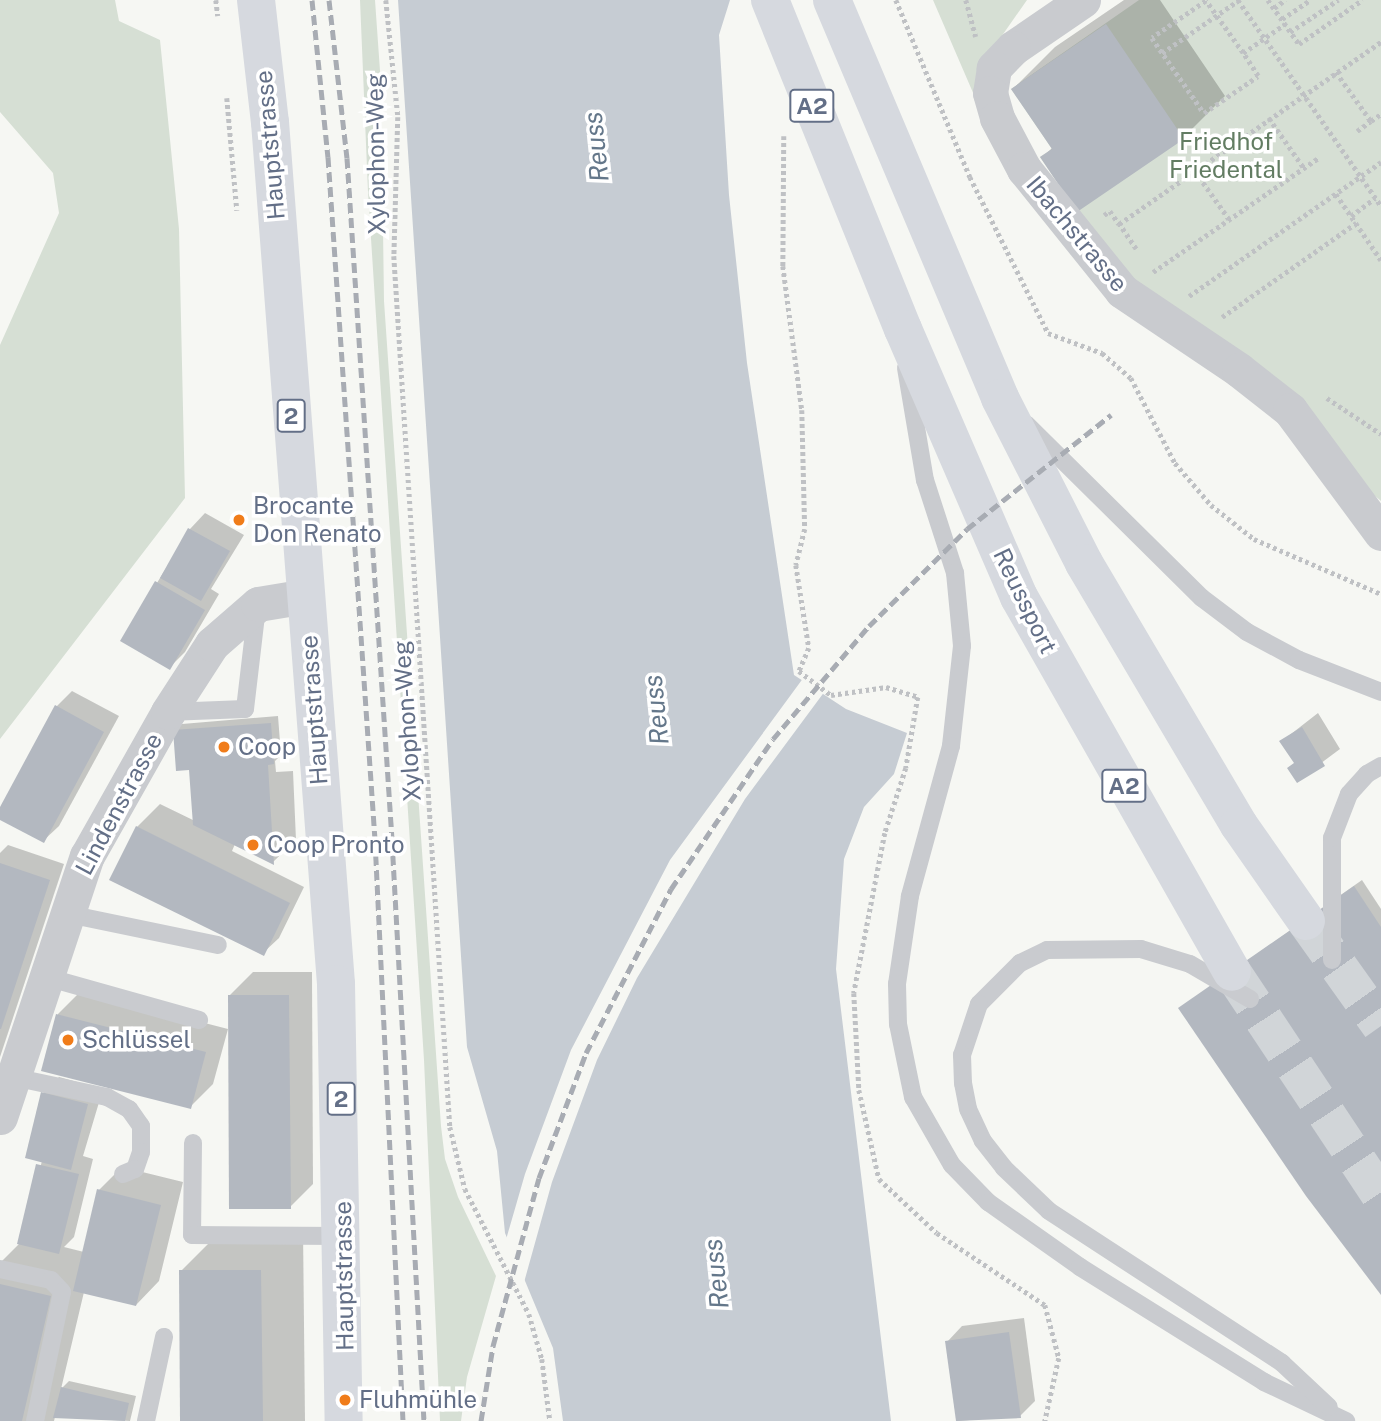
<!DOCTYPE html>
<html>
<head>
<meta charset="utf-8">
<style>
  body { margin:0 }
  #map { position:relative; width:1381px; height:1421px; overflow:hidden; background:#f6f7f3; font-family:"Public Sans",sans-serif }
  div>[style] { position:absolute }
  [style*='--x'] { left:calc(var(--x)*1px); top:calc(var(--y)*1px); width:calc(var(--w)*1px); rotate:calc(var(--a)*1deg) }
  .green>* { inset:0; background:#d6dfd4 }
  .water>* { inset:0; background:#c6ccd3 }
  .pier>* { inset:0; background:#f6f7f3 }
  .shadow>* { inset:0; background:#0003 }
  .building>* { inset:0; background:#b3b8c0 }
  .highway-tunnel>* { height:38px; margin-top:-19px; transform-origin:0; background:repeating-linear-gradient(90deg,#d1d5d8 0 38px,transparent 0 57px) }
  .path>* { height:4.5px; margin-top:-2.25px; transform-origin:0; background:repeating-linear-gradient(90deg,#bfc1c4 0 3.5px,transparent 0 7px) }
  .lane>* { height:18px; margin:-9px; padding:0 9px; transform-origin:9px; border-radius:9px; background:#c9cbcf }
  .street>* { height:35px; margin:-17.5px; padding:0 17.5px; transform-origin:17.5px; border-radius:17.5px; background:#c9cbcf }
  .primary>* { height:38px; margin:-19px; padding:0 19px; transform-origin:19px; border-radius:19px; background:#d6d9df }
  .highway>* { height:38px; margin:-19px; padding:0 19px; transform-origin:19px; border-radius:19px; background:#d6d9df }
  .rail>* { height:5px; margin-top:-2.5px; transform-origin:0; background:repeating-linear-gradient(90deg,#a8acb3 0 10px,transparent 0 15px) }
  .dots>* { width:19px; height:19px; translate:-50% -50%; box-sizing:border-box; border:4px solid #fff; border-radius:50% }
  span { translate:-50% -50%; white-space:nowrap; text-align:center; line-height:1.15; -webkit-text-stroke:7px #fff; paint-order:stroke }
  .shield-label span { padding:2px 5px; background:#fff; border:2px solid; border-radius:5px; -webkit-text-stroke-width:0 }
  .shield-label { font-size:23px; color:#636f87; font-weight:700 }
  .park-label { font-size:24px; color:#637d63 }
  .street-label { font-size:24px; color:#636f87 }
  .poi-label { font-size:24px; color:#636f87 }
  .left { translate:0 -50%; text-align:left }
  .water-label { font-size:26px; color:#64778a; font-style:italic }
</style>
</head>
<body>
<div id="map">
  <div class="green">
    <i style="clip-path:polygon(0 0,115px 0,119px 21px,160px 40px,179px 229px,185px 498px,0 739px,0 345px,59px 213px,53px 173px,0 112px)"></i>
    <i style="clip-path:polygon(360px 0,375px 0,381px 85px,384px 301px,441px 1126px,445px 1159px,458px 1197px,496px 1276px,467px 1377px,461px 1421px,440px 1421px,424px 1060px,368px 192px)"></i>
    <i style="clip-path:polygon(933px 0,1027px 0,999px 40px,974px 95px)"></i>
    <i style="clip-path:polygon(1139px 0,1381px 0,1381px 501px,1121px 276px,1040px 157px,1052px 149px,1011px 89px)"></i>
  </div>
  <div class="water">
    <i style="clip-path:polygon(398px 0,730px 0,719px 35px,729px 195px,747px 363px,794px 675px,846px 709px,907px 733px,894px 774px,864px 807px,844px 859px,836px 969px,891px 1421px,563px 1421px,553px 1348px,505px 1233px,497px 1151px,467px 1047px)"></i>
  </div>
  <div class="pier">
    <i style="clip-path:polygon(804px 677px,825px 691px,745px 799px,637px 978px,597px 1060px,552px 1182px,523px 1286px,505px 1243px,525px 1174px,571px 1050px,670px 860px)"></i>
  </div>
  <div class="shadow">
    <i style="clip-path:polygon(1124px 0,1160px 0,1225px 96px,1183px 138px,1042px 158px,1053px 147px,1013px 89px,1055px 47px)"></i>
    <i style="clip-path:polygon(205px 513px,244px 535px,211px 589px,219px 594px,185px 652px,169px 668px,122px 640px,190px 529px)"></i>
    <i style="clip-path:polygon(72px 691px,119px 716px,59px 826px,43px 841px,0 818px,0 810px,57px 706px)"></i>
    <i style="clip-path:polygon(1318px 713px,1340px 749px,1297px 781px,1295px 762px,1282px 741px)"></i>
    <i style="clip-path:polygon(278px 716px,281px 755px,275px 761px,276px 772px,293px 771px,296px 840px,273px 862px,235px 844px,232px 851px,304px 887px,279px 938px,263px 953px,137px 827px,160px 804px,195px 821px,190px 768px,175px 731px,182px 724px)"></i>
    <i style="clip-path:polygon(8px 845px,64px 864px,0 1057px,0 853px)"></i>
    <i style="clip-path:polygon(1362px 880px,1381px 909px,1381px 1292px,1180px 1008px)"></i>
    <i style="clip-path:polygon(253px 972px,312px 972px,313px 1184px,290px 1207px,229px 996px)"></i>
    <i style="clip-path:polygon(81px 991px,228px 1029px,213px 1084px,190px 1107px,44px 1070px,58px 1014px)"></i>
    <i style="clip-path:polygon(59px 1077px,103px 1089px,83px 1156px,93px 1159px,74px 1237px,64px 1247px,84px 1252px,99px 1190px,122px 1167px,183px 1182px,159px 1281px,136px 1305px,84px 1292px,61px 1389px,69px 1381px,136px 1396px,130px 1421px,55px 1417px,54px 1421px,0 1421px,0 1263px,19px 1244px,42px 1161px,43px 1093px)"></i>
    <i style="clip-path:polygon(224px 1228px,303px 1228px,305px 1421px,182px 1421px,181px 1271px)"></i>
    <i style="clip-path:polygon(1024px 1318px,1035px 1401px,1020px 1416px,957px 1421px,947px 1342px,962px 1326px)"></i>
  </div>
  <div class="building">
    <i style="clip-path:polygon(1106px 24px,1184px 139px,1077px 212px,1040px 157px,1052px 149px,1011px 89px)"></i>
    <i style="clip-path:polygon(188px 528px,230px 551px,201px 601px,160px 578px)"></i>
    <i style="clip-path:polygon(155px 581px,205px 610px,170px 670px,120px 641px)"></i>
    <i style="clip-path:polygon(55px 705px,104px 732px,44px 843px,0 820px,0 807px)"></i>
    <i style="clip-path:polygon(271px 723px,274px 764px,268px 765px,274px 865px,193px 825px,189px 770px,176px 771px,173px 730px)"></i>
    <i style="clip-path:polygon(1302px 727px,1325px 766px,1297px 783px,1287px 768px,1294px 763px,1279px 741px)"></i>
    <i style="clip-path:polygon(136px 826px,290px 903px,264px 956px,109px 880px)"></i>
    <i style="clip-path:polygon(0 863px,50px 880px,1px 1029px,0 1029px)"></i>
    <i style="clip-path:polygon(1354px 886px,1381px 927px,1381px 1295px,1306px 1196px,1178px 1008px)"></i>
    <i style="clip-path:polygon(228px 995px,289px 995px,291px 1209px,229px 1209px)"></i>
    <i style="clip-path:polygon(56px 1014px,206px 1052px,191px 1109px,41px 1071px)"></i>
    <i style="clip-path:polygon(41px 1092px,88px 1104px,71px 1170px,25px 1158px)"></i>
    <i style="clip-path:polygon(36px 1164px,79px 1174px,59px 1254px,17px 1244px)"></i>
    <i style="clip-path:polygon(97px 1189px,161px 1205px,136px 1306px,73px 1291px)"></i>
    <i style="clip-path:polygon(179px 1270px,261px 1270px,263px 1421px,180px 1421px)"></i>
    <i style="clip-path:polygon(0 1284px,51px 1296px,22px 1421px,0 1421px)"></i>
    <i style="clip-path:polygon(1009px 1332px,1021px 1418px,956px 1421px,945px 1341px)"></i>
    <i style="clip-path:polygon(61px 1387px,129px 1403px,125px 1421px,53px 1418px)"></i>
  </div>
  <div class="highway-tunnel">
    <i style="--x:1306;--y:921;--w:129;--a:54.5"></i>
    <i style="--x:1232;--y:972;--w:269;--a:56.4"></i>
  </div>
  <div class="path">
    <i style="--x:216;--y:0;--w:16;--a:83"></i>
    <i style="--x:386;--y:0;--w:118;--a:84.1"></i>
    <i style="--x:398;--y:117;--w:139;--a:91.6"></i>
    <i style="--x:394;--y:256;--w:873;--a:86.32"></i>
    <i style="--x:450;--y:1127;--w:64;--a:76.4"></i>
    <i style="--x:465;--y:1189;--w:140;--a:62.9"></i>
    <i style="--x:529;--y:1314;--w:47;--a:73.9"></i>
    <i style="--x:542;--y:1359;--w:63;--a:82.6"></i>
    <i style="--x:896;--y:0;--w:192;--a:67.3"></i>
    <i style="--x:970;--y:177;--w:174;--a:63.4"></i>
    <i style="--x:1048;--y:333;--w:58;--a:20.3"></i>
    <i style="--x:1102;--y:353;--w:38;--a:41"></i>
    <i style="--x:1131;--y:378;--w:96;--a:62.6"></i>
    <i style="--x:1175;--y:463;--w:55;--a:49.4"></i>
    <i style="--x:1211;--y:505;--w:55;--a:38.3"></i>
    <i style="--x:1254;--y:539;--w:138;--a:23.4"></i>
    <i style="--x:966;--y:0;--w:38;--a:75"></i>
    <i style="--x:1238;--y:0;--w:251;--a:55.2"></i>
    <i style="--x:1268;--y:0;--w:54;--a:54.8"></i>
    <i style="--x:1299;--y:44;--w:77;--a:-34.9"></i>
    <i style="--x:1274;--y:8;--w:14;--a:-36"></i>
    <i style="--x:1282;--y:19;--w:34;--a:-34"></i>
    <i style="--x:1290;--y:32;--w:58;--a:-33.7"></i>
    <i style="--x:1162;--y:53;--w:93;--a:-34.5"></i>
    <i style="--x:1243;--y:53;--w:64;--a:-125.4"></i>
    <i style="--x:1206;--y:1;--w:65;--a:145.6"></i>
    <i style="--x:1152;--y:38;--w:91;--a:55.3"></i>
    <i style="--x:1204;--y:113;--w:65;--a:-34.4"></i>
    <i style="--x:1258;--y:76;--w:27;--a:-123"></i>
    <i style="--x:1243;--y:53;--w:51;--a:-34.6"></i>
    <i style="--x:1336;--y:72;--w:60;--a:54.5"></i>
    <i style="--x:1371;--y:121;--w:12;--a:-35"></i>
    <i style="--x:227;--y:98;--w:113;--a:84.9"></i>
    <i style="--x:1269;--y:118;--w:61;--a:55"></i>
    <i style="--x:1357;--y:131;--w:17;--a:-36"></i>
    <i style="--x:784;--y:136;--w:130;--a:90.4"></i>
    <i style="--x:783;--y:266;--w:145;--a:82.5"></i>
    <i style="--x:802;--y:410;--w:119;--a:88.6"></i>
    <i style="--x:805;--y:529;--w:37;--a:104"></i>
    <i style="--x:796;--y:565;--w:84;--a:81.1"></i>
    <i style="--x:809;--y:648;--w:25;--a:113"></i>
    <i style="--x:799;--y:671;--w:40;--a:37"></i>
    <i style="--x:831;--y:695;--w:56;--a:-8.3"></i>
    <i style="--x:886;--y:687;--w:34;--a:17"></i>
    <i style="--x:918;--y:697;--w:72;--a:99.6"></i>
    <i style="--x:906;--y:768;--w:68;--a:107.9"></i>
    <i style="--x:885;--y:833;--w:163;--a:101"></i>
    <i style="--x:854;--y:993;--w:97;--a:87"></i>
    <i style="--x:859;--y:1090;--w:91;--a:77.3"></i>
    <i style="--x:879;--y:1179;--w:79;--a:43"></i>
    <i style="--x:937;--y:1233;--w:130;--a:33.7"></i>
    <i style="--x:1045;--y:1305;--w:55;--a:75.2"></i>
    <i style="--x:1059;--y:1358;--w:65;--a:102.5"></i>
    <i style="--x:1195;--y:171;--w:59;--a:54.7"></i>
    <i style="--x:1336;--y:194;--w:80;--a:55.7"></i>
    <i style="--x:1104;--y:215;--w:7;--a:-34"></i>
    <i style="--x:1110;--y:211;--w:16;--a:55"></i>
    <i style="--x:1351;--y:216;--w:30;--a:-37"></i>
    <i style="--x:1136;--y:249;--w:30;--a:-124"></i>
    <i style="--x:1119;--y:224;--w:319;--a:-34.8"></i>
    <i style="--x:1153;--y:272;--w:201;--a:-34.6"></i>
    <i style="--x:1189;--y:296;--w:234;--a:-34.9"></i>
    <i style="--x:1222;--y:317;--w:164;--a:-35"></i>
    <i style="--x:1327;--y:398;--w:65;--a:33.7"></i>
  </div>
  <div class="lane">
    <i style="--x:906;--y:368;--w:114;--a:80.4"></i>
    <i style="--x:925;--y:480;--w:98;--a:72.1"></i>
    <i style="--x:955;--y:573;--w:73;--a:84.5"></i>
    <i style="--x:962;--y:646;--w:101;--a:96.3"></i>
    <i style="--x:951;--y:746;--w:156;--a:105.3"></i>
    <i style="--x:910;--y:896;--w:89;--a:98.4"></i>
    <i style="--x:897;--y:984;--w:40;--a:88.6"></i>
    <i style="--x:898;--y:1024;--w:75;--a:78.4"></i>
    <i style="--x:913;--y:1097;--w:78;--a:60.2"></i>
    <i style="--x:952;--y:1165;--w:52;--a:45.8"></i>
    <i style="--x:988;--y:1202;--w:113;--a:35.2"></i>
    <i style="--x:1080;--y:1267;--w:217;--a:32"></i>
    <i style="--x:1264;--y:1382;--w:91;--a:25.4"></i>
    <i style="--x:1026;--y:424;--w:247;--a:44.7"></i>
    <i style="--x:1202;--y:598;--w:56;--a:37.1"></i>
    <i style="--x:1247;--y:632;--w:59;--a:28.3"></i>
    <i style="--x:1299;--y:660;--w:88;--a:21.3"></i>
    <i style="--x:168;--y:712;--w:77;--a:-2.2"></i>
    <i style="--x:245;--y:709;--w:103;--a:-83.3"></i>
    <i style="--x:68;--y:914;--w:153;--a:11.7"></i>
    <i style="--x:1332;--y:960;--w:122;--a:-90"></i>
    <i style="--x:1332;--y:838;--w:47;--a:-68.9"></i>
    <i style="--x:1349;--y:794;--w:27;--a:-48"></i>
    <i style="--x:1367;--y:774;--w:16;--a:-30"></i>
    <i style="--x:46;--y:977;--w:159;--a:15.7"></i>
    <i style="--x:1250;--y:999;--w:69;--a:-149.7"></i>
    <i style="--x:1190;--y:964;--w:51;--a:-163"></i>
    <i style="--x:1141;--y:949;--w:94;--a:179.4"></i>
    <i style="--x:1047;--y:950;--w:30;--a:154"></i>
    <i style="--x:1020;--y:963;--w:58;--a:135"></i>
    <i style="--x:979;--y:1004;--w:54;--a:108.4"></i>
    <i style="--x:962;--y:1055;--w:28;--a:88"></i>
    <i style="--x:963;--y:1083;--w:26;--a:79"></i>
    <i style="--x:968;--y:1109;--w:35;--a:65"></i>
    <i style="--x:983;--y:1141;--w:34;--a:52"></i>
    <i style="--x:1004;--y:1168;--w:62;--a:43.7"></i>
    <i style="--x:1049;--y:1211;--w:278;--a:33.1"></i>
    <i style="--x:1282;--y:1363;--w:64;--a:43.1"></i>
    <i style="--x:13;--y:1077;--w:96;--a:12"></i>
    <i style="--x:107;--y:1097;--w:25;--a:29"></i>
    <i style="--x:129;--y:1109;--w:21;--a:55"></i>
    <i style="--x:141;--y:1126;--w:26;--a:90"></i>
    <i style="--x:141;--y:1152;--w:18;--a:109"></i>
    <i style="--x:135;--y:1169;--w:13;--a:157"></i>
    <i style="--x:193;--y:1143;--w:92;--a:90.6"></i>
    <i style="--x:192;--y:1235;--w:152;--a:0.4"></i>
    <i style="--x:0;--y:1269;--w:52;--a:12.2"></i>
    <i style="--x:51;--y:1280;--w:16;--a:47"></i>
    <i style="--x:62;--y:1292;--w:132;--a:101.8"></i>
    <i style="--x:146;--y:1421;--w:86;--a:-77.9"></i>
  </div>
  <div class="street">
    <i style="--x:1083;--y:0;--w:85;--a:145.6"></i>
    <i style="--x:1013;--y:48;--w:28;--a:134"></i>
    <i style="--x:994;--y:68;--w:25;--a:99"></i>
    <i style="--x:990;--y:93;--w:26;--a:74"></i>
    <i style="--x:997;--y:118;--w:58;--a:62.1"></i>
    <i style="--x:1024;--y:169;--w:156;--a:51.2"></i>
    <i style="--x:1122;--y:291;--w:141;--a:34"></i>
    <i style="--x:1239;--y:370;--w:65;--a:38.1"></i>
    <i style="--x:1290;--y:410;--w:153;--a:53.5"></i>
    <i style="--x:0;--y:1117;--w:275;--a:-71.6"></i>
    <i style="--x:87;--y:856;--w:165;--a:-60.6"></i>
    <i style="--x:168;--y:712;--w:81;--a:-57.1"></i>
    <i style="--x:212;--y:644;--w:61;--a:-41"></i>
    <i style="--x:258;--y:604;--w:49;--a:-9.5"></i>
  </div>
  <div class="primary">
    <i style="--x:256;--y:0;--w:123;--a:83.5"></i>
    <i style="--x:270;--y:122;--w:865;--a:85.62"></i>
    <i style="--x:336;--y:984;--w:437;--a:89"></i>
  </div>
  <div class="highway">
    <i style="--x:770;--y:0;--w:355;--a:68"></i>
    <i style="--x:903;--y:329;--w:292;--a:66.6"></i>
    <i style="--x:1019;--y:597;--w:431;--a:60.4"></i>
    <i style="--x:832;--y:0;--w:432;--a:67.1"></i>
    <i style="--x:1000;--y:398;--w:185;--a:63"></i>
    <i style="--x:1084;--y:563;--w:304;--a:59.4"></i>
    <i style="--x:1239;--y:825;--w:117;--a:55.1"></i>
  </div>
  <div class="rail">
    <i style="--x:312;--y:0;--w:158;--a:84.2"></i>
    <i style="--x:328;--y:157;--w:685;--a:86.06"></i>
    <i style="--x:375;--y:840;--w:582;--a:87.24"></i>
    <i style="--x:329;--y:0;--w:159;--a:83.5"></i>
    <i style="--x:347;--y:158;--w:683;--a:86.22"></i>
    <i style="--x:392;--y:840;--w:582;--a:86.85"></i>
    <i style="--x:481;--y:1421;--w:76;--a:-80.9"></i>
    <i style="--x:493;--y:1346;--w:174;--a:-74.7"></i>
    <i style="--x:539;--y:1178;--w:134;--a:-69.4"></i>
    <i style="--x:586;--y:1053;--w:185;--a:-62.6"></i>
    <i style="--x:671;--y:889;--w:181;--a:-55.8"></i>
    <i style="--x:773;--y:739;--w:148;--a:-49.7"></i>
    <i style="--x:869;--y:626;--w:138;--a:-44.7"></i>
    <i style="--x:967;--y:529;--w:184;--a:-38.4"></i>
  </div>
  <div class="dots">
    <i style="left:239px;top:520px;background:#f07c1a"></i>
    <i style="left:224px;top:747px;background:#f07c1a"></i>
    <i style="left:253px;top:845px;background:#f07c1a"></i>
    <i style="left:68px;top:1040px;background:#f07c1a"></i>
    <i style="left:345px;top:1400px;background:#f07c1a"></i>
  </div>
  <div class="shield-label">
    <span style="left:812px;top:106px">A2</span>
    <span style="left:291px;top:416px">2</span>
    <span style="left:1124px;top:786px">A2</span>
    <span style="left:341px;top:1099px">2</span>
  </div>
  <div class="park-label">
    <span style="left:1226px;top:156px">Friedhof<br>Friedental</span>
  </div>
  <div class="street-label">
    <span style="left:270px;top:145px;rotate:-95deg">Hauptstrasse</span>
    <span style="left:376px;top:154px;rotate:-91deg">Xylophon-Weg</span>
    <span style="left:1077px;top:234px;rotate:50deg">Ibachstrasse</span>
    <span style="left:1025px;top:601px;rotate:64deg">Reussport</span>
    <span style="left:314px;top:710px;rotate:-94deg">Hauptstrasse</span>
    <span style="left:407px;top:721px;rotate:-94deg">Xylophon-Weg</span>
    <span style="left:119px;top:804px;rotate:-62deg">Lindenstrasse</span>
    <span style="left:344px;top:1276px;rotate:-91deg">Hauptstrasse</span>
  </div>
  <div class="poi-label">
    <span class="left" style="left:253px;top:520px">Brocante<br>Don Renato</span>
    <span class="left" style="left:238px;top:747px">Coop</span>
    <span class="left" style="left:267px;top:845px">Coop Pronto</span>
    <span class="left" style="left:82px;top:1040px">Schlüssel</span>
    <span class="left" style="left:359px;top:1400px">Fluhmühle</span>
  </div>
  <div class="water-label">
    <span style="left:596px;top:147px;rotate:-96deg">Reuss</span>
    <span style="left:656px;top:710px;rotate:-96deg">Reuss</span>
    <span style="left:716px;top:1274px;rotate:-96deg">Reuss</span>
  </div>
</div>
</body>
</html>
